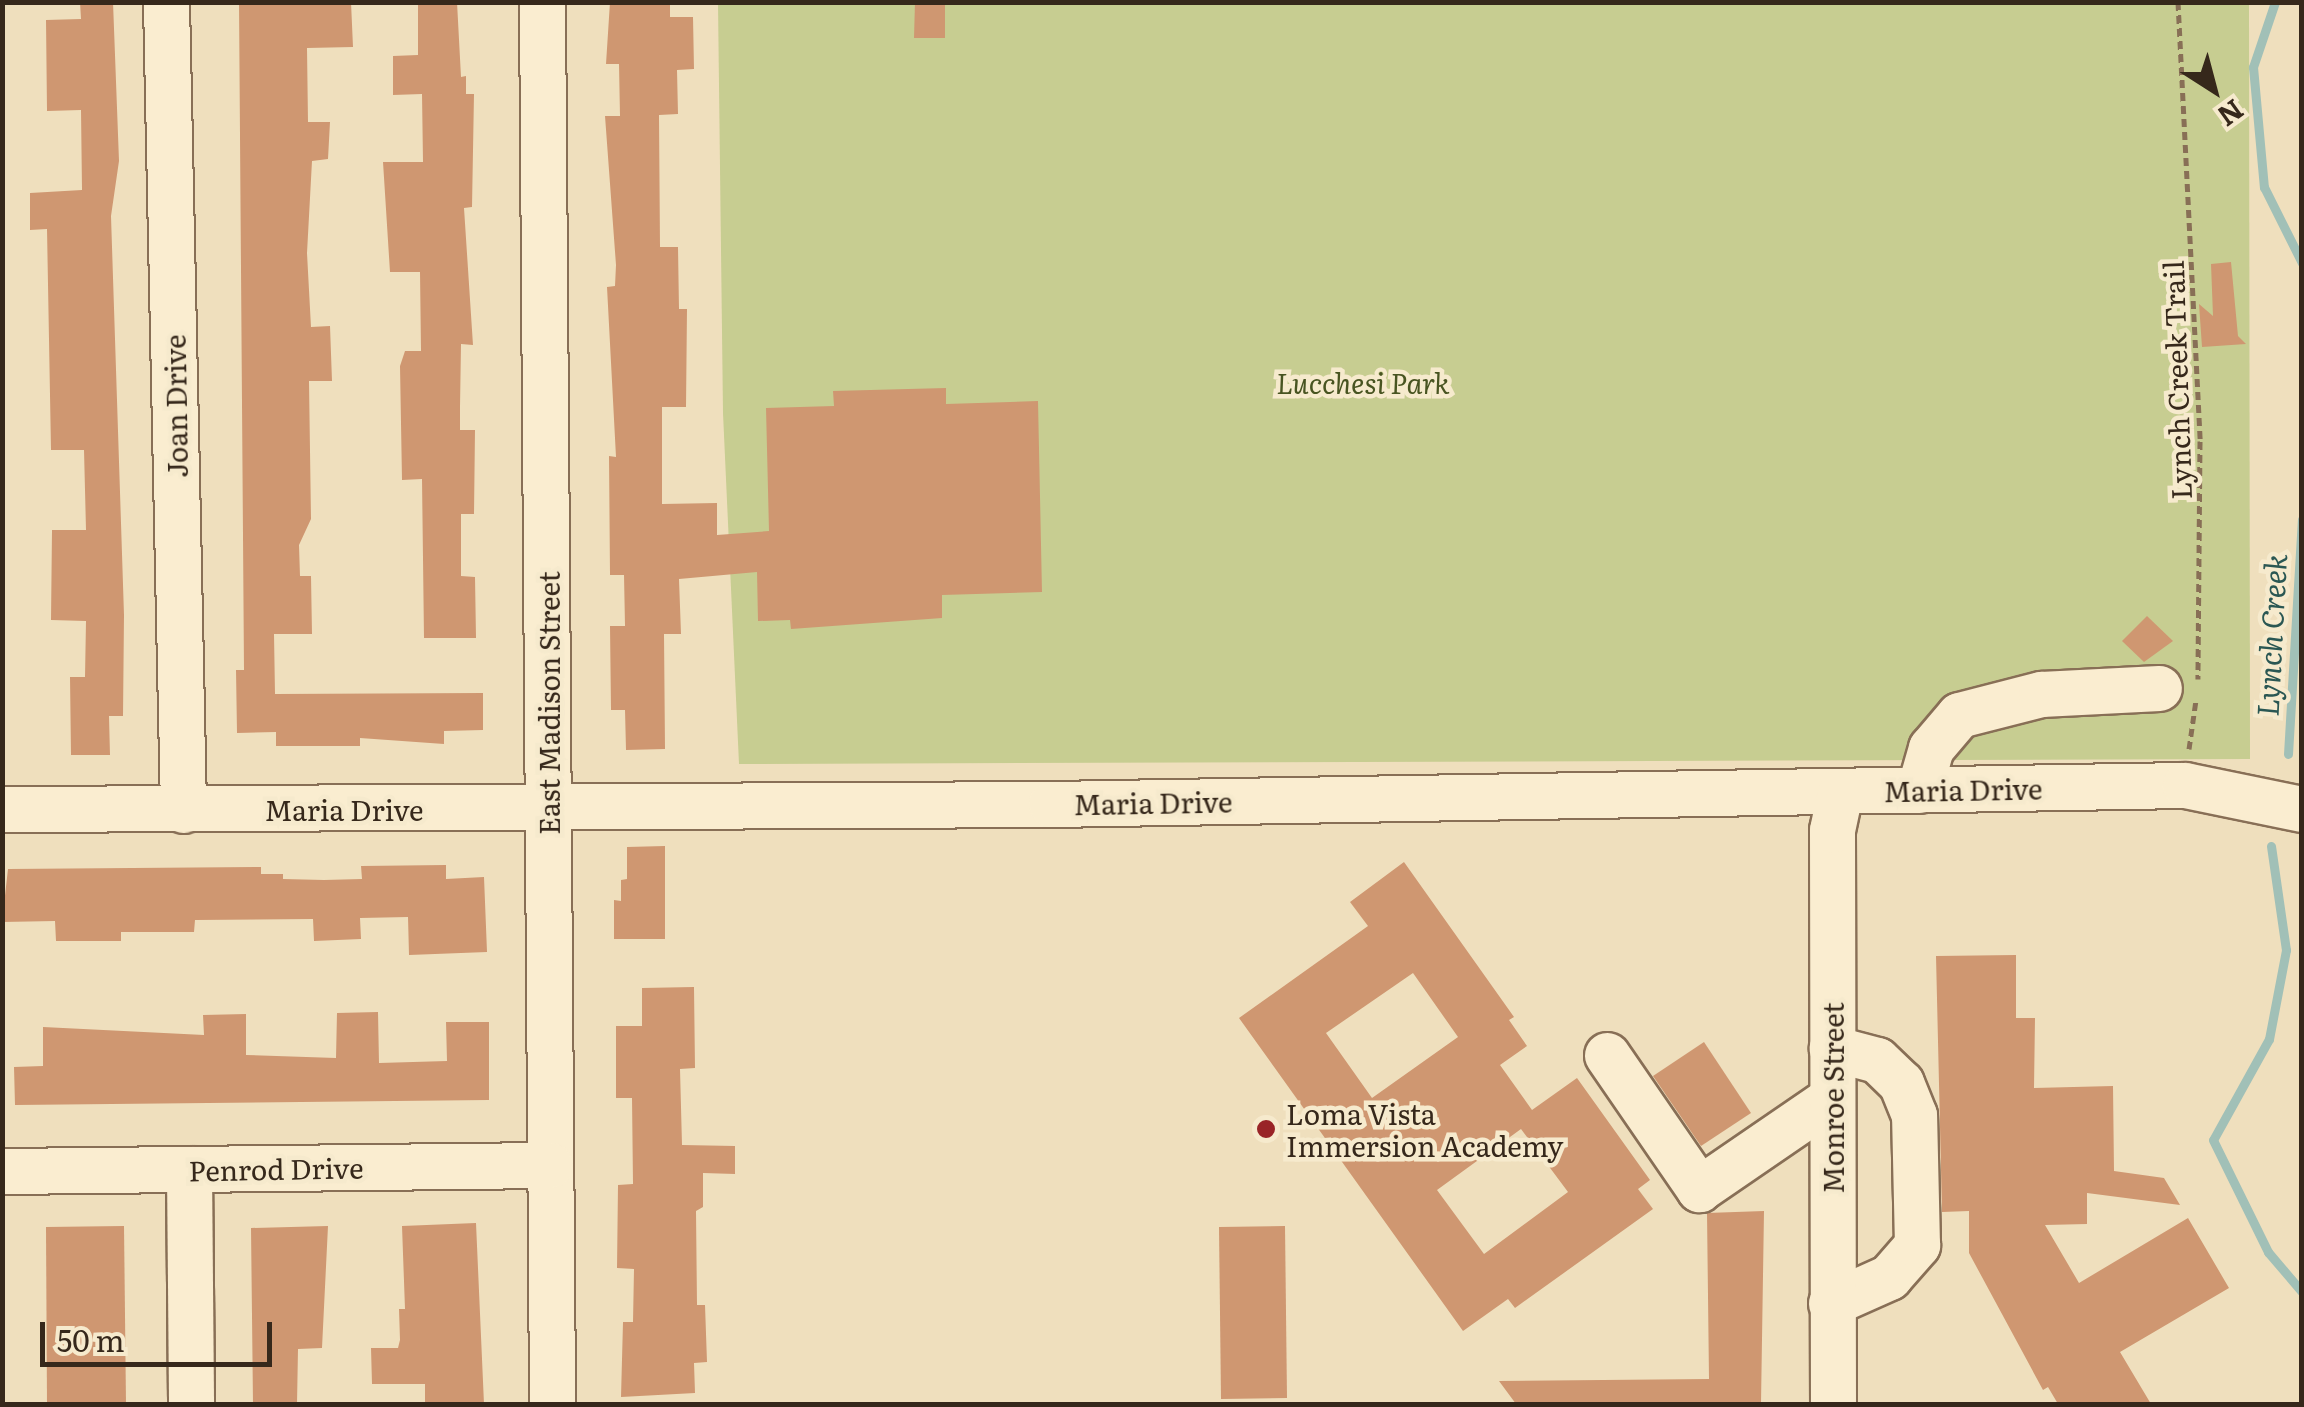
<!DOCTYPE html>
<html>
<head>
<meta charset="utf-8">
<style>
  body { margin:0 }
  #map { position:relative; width:2304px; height:1407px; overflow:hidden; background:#efdfbd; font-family:Literata,serif }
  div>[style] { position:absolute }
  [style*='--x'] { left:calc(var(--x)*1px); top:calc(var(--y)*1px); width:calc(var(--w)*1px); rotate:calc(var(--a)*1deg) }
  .green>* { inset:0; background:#c7cd91 }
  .stream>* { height:9px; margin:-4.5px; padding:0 4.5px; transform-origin:4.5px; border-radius:4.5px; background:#a1c0b7 }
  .building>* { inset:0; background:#cf9771 }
  .path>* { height:5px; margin-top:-2.5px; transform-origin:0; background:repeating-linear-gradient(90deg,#886f56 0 8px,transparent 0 13px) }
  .roads { filter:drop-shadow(2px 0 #886f56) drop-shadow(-2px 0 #886f56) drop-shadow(0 2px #886f56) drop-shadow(0 -2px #886f56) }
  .minor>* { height:45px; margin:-22.5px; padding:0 22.5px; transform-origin:22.5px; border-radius:22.5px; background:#faedd0 }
  .dots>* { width:28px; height:28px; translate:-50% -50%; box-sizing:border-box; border:5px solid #f6eacd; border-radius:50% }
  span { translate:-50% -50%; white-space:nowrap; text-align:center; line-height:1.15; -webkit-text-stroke:9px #f6eacd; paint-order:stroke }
  .street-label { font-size:28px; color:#36281b }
  .park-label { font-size:28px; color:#485421; font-style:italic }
  .poi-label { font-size:28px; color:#36281b }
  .left { translate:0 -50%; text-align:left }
  .water-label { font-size:30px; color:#2a5753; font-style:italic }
  .frame { position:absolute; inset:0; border:5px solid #36281b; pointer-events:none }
  .north { position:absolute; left:2164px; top:40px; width:100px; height:100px; -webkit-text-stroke:8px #f6eacd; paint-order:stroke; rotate:144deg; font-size:28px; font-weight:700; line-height:40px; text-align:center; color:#36281b }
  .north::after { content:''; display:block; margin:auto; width:35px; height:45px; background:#36281b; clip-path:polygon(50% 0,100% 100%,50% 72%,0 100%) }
  .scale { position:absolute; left:40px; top:1322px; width:232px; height:45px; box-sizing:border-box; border:5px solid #36281b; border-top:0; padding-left:12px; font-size:30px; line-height:35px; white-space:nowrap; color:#36281b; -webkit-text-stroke:8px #f6eacd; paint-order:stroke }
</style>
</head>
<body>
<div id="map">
  <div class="green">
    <i style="clip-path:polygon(718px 3px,2249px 3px,2250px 759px,739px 764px,723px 413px)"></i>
  </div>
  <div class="stream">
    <i style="--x:2275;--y:2;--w:69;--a:108.7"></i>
    <i style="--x:2253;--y:67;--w:121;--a:84.8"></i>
    <i style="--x:2264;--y:187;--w:85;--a:63.4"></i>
    <i style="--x:2288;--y:754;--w:235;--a:-86.6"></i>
    <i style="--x:2271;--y:846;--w:105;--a:81.8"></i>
    <i style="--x:2286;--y:950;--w:91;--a:100.8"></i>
    <i style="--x:2269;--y:1039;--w:115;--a:119"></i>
    <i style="--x:2213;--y:1140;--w:125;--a:63.8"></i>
    <i style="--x:2268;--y:1252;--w:52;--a:49.6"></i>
  </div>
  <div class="building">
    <i style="clip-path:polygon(80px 2px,113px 2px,119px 161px,111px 216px,124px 615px,123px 716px,109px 716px,110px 755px,71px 755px,70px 677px,85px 677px,86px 621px,51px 620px,52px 530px,86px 530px,84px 450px,51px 450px,47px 229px,30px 230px,30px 193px,82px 190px,81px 110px,47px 111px,46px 20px,81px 19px)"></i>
    <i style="clip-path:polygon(239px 2px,351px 2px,353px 47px,307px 48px,308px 122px,330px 122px,328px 159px,312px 161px,307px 253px,311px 327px,330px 326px,332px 381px,309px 381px,311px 519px,299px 545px,300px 576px,311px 576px,312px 634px,274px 634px,275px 694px,483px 693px,483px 730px,444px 731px,444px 744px,360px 738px,360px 746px,276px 746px,276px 732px,237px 733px,236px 670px,244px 670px)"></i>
    <i style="clip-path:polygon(418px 2px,457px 2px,461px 77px,466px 76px,466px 94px,474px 94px,472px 207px,464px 208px,473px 345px,461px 344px,460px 407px,460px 430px,475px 430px,474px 514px,461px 514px,461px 576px,475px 577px,476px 638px,424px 638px,422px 479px,402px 480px,400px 366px,405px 351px,421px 351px,420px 272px,390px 272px,383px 162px,423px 162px,422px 94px,393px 95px,393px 56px,418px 55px)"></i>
    <i style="clip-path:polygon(610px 2px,670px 2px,670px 17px,693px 17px,694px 69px,677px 70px,678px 114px,659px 115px,660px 247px,678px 247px,679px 309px,687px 309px,686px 407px,662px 407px,662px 504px,717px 503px,717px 535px,769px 531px,766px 408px,834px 406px,833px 391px,946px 388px,946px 404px,1038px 401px,1042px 592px,942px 595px,942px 618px,791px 629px,790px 620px,758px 621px,757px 572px,679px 579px,681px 634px,664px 634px,665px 749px,626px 750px,625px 710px,611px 710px,610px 626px,625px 626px,624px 575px,610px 575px,609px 456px,616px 457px,607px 287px,615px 286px,616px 265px,605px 116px,620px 116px,619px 64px,606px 64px)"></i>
    <i style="clip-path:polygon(915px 2px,945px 2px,945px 38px,914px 38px)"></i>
    <i style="clip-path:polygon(2231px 262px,2238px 336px,2246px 344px,2202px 347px,2199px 304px,2213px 316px,2211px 264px)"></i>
    <i style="clip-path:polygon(2147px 616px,2173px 641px,2144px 662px,2122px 641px)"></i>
    <i style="clip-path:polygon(665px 846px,665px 939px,614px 939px,614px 900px,621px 901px,621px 880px,627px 879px,627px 847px)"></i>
    <i style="clip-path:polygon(evenodd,1404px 862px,1514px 1017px,1509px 1020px,1527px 1046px,1500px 1065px,1532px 1110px,1577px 1078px,1650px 1180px,1638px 1189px,1653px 1209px,1515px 1308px,1508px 1299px,1463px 1331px,1239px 1018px,1368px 926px,1350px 902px,1404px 862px,1413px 973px,1458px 1037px,1372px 1098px,1326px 1033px,1413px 973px,1404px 862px,1521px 1129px,1568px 1192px,1484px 1254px,1437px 1190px,1521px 1129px)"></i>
    <i style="clip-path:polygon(446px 865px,446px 879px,484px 877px,487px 952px,409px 955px,408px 917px,360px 918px,361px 939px,314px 941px,313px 919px,195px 920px,194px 932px,121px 932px,121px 941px,56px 941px,55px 921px,2px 922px,8px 869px,261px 867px,261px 874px,283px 874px,283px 879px,324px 880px,362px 879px,361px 866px)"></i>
    <i style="clip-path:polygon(2016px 955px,2016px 1018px,2035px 1018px,2034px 1088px,2113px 1086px,2114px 1171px,2164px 1178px,2180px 1205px,2087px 1193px,2087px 1224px,2045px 1225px,2079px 1283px,2188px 1218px,2229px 1288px,2120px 1352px,2151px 1404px,2058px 1404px,2048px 1387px,2043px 1390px,1969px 1253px,1969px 1211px,1942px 1212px,1936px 956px)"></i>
    <i style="clip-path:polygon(694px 987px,695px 1068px,680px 1069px,682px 1145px,735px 1146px,735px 1174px,703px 1173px,703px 1207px,696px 1211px,697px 1305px,705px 1305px,707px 1362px,694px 1363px,695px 1393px,621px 1397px,623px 1322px,633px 1322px,634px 1269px,617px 1268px,618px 1185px,633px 1184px,632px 1098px,616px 1098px,616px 1026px,642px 1026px,642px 988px)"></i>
    <i style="clip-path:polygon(378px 1012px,379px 1063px,447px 1061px,446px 1022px,489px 1022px,489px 1100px,15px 1105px,14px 1067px,43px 1066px,43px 1027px,204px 1035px,203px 1015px,246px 1014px,246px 1055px,336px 1058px,337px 1013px)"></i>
    <i style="clip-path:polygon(1704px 1042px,1751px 1113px,1701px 1146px,1653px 1076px)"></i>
    <i style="clip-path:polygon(1764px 1211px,1761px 1404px,1516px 1404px,1499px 1381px,1709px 1379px,1707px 1213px)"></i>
    <i style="clip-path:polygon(476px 1223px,484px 1404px,425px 1404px,425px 1384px,372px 1384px,371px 1348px,398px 1348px,400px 1340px,399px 1309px,405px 1309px,402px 1226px)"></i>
    <i style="clip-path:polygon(124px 1226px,126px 1404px,47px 1404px,46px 1227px)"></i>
    <i style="clip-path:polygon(328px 1226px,322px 1348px,298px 1349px,297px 1404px,253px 1404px,251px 1228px)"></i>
    <i style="clip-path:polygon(1285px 1226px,1287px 1398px,1221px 1399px,1219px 1227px)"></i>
  </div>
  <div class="path">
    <i style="--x:2178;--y:2;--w:440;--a:87.1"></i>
    <i style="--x:2200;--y:441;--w:238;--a:90.5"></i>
    <i style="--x:2189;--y:749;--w:49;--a:-81.9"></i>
  </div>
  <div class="roads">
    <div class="minor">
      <i style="--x:166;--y:2;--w:808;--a:88.79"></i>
      <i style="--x:542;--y:2;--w:1402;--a:89.59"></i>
      <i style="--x:1919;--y:790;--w:44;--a:-74.1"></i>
      <i style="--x:1931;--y:748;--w:43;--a:-49.7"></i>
      <i style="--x:1959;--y:715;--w:85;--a:-14.4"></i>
      <i style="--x:2041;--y:694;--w:118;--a:-2.9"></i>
      <i style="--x:2;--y:809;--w:1049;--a:-0.27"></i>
      <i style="--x:1051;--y:804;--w:1134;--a:-0.96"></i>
      <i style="--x:2185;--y:785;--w:119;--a:11.6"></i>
      <i style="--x:1607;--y:1055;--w:163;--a:55.5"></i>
      <i style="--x:1699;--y:1189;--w:161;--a:-34.4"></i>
      <i style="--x:189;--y:1169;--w:235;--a:89.5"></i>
      <i style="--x:2;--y:1171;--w:548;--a:-0.63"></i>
      <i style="--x:1831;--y:1303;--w:64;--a:-24.1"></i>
      <i style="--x:1889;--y:1277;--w:43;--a:-48.8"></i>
      <i style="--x:1917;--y:1245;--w:130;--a:-91.3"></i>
      <i style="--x:1914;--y:1115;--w:35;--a:-112"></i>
      <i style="--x:1901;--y:1083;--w:33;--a:-136"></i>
      <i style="--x:1877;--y:1060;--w:47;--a:-165.1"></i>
      <i style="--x:1833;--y:1404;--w:574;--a:-90.1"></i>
      <i style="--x:1832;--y:830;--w:39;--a:-78"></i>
    </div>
  </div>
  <div class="dots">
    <i style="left:1266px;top:1129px;background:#992427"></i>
  </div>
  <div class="street-label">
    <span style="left:2176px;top:380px;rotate:-92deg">Lynch Creek Trail</span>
    <span style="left:175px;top:406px;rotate:-91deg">Joan Drive</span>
    <span style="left:548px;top:703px;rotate:-90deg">East Madison Street</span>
    <span style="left:1963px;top:789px;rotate:-1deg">Maria Drive</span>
    <span style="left:1153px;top:802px;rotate:-1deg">Maria Drive</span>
    <span style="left:344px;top:809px">Maria Drive</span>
    <span style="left:1832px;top:1098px;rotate:-90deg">Monroe Street</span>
    <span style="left:276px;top:1168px;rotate:-1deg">Penrod Drive</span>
  </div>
  <div class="park-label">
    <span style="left:1363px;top:382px">Lucchesi Park</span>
  </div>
  <div class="poi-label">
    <span class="left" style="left:1286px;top:1129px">Loma Vista<br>Immersion Academy</span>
  </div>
  <div class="water-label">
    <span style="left:2270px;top:635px;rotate:-87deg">Lynch Creek</span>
  </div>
  <div class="frame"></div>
  <div class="north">N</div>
  <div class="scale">50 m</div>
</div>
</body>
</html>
